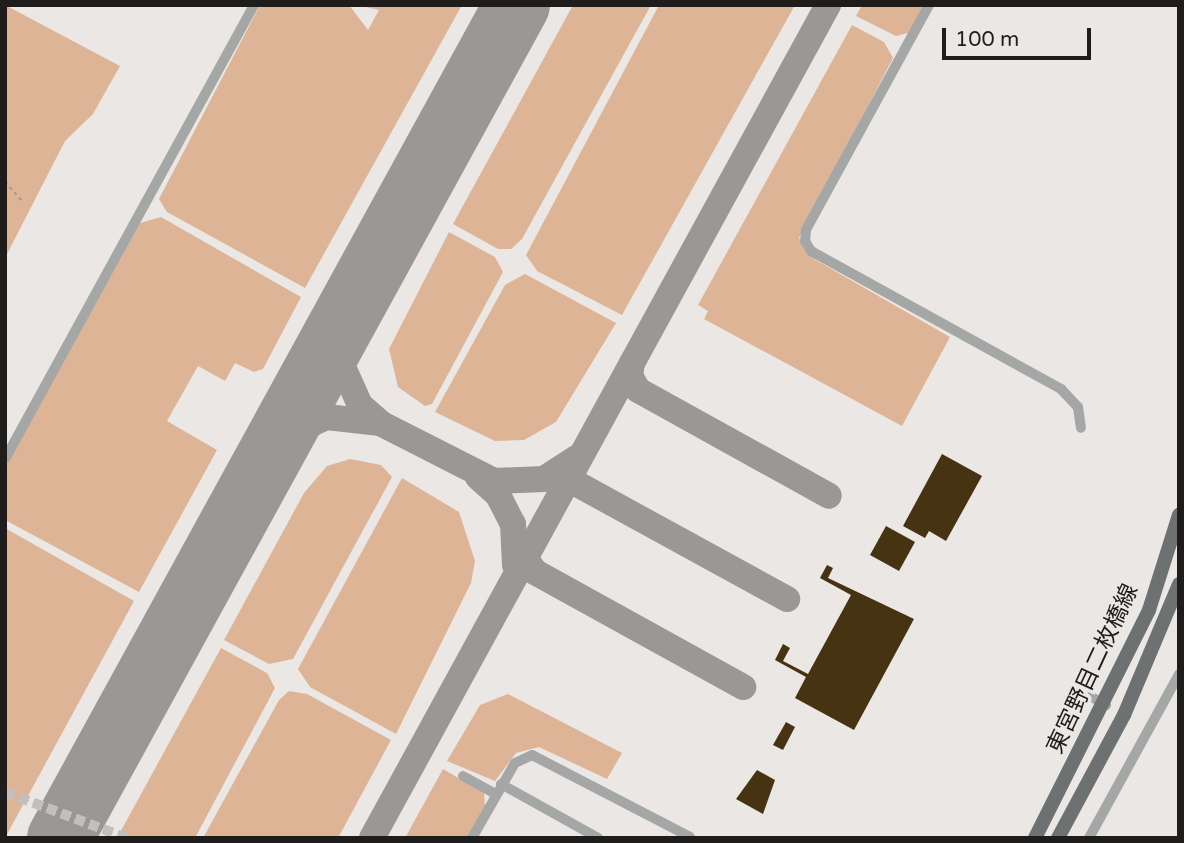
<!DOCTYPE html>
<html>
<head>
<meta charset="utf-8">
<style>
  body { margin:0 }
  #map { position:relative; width:1184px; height:843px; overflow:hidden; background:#ebe7e4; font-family:"Varela Round","Noto Sans JP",sans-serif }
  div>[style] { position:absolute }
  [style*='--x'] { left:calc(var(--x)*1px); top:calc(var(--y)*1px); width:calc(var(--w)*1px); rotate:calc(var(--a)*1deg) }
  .green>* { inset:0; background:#ddb596 }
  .taxiway>* { height:26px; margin:-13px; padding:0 13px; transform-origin:13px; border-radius:13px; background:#9a9896 }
  .runway>* { height:66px; margin:-33px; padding:0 33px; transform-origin:33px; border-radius:33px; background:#9a9896 }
  .building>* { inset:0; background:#463312 }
  .minor-tunnel>* { height:10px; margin-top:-5px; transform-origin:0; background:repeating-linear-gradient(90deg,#c2bfbc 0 10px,transparent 0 15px) }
  .path>* { height:2px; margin-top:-1px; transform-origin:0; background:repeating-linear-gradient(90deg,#9d9a98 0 3.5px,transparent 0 7px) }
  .minor>* { height:10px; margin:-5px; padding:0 5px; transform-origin:5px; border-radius:5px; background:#a5a7a7 }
  .major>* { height:14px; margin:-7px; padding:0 7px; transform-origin:7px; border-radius:7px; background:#6d7171 }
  span { translate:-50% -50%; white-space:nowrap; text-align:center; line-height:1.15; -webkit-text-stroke:7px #ebe7e4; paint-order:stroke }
  .street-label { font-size:23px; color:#1e1d1c }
  .frame { position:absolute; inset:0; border:7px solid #1e1d1c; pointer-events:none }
  .scale { position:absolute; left:942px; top:28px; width:149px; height:32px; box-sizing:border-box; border:4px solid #1e1d1c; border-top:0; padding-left:9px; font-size:21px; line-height:24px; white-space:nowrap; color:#1e1d1c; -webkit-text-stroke:5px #ebe7e4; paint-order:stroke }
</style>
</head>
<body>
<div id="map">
  <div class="green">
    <i style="clip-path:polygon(5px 5px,120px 66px,93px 114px,65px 141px,5px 258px)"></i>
    <i style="clip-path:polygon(260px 5px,349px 5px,368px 30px,379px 10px,357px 5px,462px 5px,305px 288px,167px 212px,159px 199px)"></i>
    <i style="clip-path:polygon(573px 5px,651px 5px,522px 239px,511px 249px,498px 249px,453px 224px)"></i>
    <i style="clip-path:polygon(659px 5px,795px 5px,622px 315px,537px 271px,526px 255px)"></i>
    <i style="clip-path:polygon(862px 5px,925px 5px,908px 33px,896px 36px,856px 16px)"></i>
    <i style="clip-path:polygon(852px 25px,884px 42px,893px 58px,799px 238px,814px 259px,950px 337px,902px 426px,704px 319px,708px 311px,698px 305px)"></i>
    <i style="clip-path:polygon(161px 217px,301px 297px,263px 369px,254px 372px,235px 363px,225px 381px,198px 366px,167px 421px,217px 450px,139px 592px,5px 520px,5px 468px,140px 223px)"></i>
    <i style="clip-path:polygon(449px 232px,495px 257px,503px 272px,432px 404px,425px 406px,398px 387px,389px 349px)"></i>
    <i style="clip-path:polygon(525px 274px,616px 323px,556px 422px,524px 440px,495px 441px,435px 412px,505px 285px)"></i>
    <i style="clip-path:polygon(350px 459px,381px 465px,392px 477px,293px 659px,269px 664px,224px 640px,304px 493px,327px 466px)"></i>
    <i style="clip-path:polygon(402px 478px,459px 512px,475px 561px,471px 583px,396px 734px,310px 687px,298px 669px)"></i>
    <i style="clip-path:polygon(5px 528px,134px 601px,5px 838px)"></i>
    <i style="clip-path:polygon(221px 648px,267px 673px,275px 688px,195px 838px,117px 838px)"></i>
    <i style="clip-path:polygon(289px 691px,307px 694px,391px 740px,338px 838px,203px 838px,279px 700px)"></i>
    <i style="clip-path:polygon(508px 694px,622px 753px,607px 779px,539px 747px,516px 753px,495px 781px,447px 761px,480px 705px)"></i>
    <i style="clip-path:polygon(443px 769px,484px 793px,485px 806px,468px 838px,405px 838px)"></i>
  </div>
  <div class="taxiway">
    <i style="--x:350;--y:309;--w:32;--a:104"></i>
    <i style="--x:342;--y:340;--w:27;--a:88"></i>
    <i style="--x:343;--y:367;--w:42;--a:65.9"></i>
    <i style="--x:360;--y:405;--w:29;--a:41"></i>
    <i style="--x:382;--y:424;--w:126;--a:27"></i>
    <i style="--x:494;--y:481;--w:50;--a:-2.3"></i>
    <i style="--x:544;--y:479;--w:40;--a:-32.9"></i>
    <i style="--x:632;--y:363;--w:13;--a:99"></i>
    <i style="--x:630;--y:376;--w:16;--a:60"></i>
    <i style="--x:638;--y:390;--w:218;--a:29"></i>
    <i style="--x:272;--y:452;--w:28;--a:-44"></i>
    <i style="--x:292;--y:433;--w:38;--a:-25"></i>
    <i style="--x:327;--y:417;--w:53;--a:6.5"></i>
    <i style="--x:478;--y:477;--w:27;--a:42"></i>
    <i style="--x:498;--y:495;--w:33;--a:63"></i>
    <i style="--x:513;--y:524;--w:41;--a:87.2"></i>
    <i style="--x:553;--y:478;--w:15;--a:4"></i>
    <i style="--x:568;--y:479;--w:250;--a:28.7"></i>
    <i style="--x:518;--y:547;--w:30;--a:56"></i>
    <i style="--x:535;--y:572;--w:238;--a:28.9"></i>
    <i style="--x:372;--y:838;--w:950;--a:-61.3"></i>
  </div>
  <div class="runway">
    <i style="--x:60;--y:838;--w:950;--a:-61.25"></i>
  </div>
  <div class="building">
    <i style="clip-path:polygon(942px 454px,982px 476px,946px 541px,929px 531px,925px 538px,903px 526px)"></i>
    <i style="clip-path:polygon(886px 526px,915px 542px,899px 571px,870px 555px)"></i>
    <i style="clip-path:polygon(827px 565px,833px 568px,828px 578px,914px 619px,854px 730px,795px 698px,806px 677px,775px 660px,783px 644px,790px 648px,783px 661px,808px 674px,851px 595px,820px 578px)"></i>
    <i style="clip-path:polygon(786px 722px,795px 727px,783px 750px,773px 745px)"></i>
    <i style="clip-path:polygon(757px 770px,775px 780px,763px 814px,736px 799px)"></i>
  </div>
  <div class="minor-tunnel">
    <i style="--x:5;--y:792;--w:130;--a:20.7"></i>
  </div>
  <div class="path">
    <i style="--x:5;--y:182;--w:25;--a:48"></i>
  </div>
  <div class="minor">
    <i style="--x:929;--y:5;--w:256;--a:118.7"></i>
    <i style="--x:806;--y:230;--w:11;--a:95"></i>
    <i style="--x:805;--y:241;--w:12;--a:59"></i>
    <i style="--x:811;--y:251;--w:286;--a:28.9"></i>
    <i style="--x:1061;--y:389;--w:25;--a:47"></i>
    <i style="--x:1078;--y:407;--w:21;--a:82"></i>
    <i style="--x:5;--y:459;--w:518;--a:-61.26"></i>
    <i style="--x:1086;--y:694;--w:23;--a:29"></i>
    <i style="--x:463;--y:776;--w:37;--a:29"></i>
    <i style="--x:501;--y:784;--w:111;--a:29.1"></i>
    <i style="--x:472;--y:838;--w:86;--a:-60.2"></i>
    <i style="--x:515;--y:763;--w:19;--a:-25"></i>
    <i style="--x:532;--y:755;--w:178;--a:27.4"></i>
    <i style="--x:1089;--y:838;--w:187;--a:-61.2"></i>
  </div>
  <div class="major">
    <i style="--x:1035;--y:838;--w:255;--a:-63.4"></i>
    <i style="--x:1149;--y:610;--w:100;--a:-72.5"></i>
    <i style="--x:1058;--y:838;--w:140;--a:-61.8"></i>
    <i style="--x:1124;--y:715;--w:142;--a:-67.2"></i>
  </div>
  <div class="street-label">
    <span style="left:1093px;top:669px;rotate:-65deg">東宮野目二枚橋線</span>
  </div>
  <div class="frame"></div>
  <div class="scale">100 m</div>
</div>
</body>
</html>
